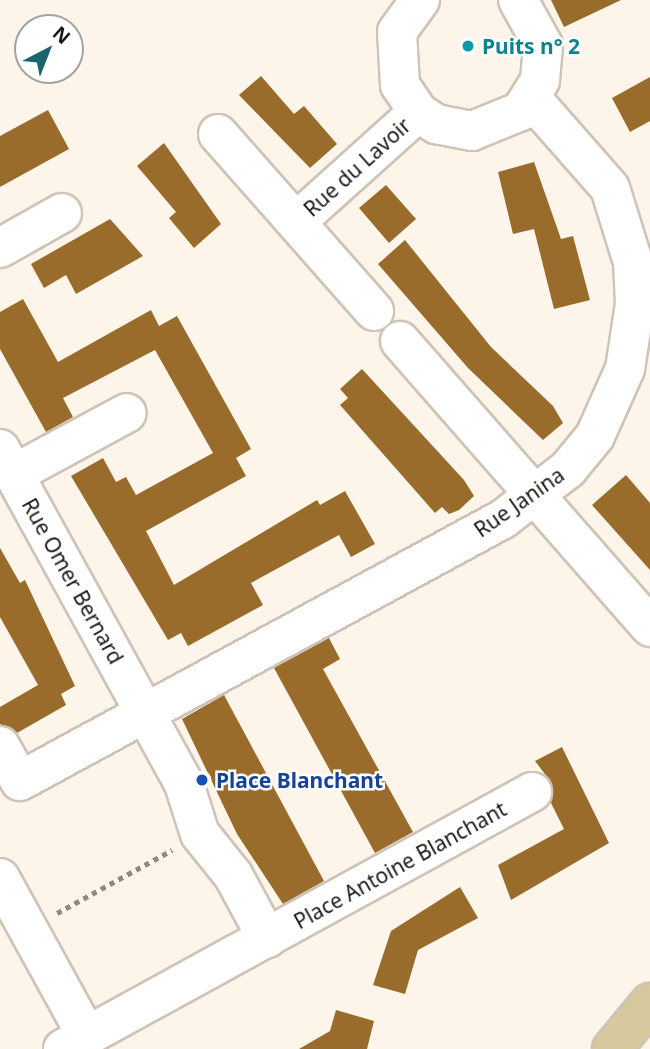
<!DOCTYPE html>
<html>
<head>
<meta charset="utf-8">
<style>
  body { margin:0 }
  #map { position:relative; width:650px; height:1049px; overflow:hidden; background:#fef5ea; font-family:"Noto Sans",sans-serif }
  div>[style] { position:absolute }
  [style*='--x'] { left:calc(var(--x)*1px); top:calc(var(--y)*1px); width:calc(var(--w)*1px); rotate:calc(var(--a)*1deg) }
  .building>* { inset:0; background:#9a6c2b }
  .path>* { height:4.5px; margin-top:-2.25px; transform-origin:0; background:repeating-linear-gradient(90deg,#8f8981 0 5px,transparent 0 10px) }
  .roads { filter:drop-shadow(2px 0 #cec3b6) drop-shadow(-2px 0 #cec3b6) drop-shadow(0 2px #cec3b6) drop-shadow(0 -2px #cec3b6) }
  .minor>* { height:38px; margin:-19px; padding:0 19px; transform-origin:19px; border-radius:19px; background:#fff }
  .major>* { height:38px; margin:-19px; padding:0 19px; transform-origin:19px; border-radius:19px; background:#d7c89d }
  .dots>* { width:19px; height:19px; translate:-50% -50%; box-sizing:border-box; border:4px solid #fff; border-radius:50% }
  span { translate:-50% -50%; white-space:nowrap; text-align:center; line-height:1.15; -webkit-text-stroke:5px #fff; paint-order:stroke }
  .culture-label { font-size:21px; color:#0d838f; font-weight:700 }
  .left { translate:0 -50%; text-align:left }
  .street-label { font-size:21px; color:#1b1813 }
  .transit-label { font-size:21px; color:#164399; font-weight:700 }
  .north { position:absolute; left:14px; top:14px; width:70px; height:70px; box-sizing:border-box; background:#fff; border:2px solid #a4a3a1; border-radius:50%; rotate:42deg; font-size:19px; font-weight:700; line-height:28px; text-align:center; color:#1b1813 }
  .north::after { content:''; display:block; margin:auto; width:24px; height:32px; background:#19676c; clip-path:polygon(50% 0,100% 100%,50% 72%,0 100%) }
</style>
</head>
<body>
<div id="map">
  <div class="building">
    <i style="clip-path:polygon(551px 0,621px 0,564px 27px)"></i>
    <i style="clip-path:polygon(261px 76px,294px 114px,304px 106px,337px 144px,310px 168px,239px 95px)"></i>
    <i style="clip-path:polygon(650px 77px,650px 121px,630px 132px,612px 98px)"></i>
    <i style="clip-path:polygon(48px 110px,69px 149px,0 187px,0 136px)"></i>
    <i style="clip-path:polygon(164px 143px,221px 224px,194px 248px,169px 218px,176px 212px,137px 166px)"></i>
    <i style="clip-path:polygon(534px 162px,561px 239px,573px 236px,590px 300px,554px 309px,534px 229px,513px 234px,498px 172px)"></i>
    <i style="clip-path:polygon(386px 185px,416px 219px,389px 243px,359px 208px)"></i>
    <i style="clip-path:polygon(110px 219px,143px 256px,76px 294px,66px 275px,44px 288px,31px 264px)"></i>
    <i style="clip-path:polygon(405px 240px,491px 347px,553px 406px,563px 423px,543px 440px,468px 368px,378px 264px)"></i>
    <i style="clip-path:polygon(23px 299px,58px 362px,151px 310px,159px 326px,177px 316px,251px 449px,236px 458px,246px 476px,146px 531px,174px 585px,317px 500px,320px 505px,345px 491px,375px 544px,351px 557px,339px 535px,251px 583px,263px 605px,188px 646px,181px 633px,168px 640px,71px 476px,103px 458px,116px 482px,126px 477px,136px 495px,213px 453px,155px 350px,63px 398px,73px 417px,46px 432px,0 349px,0 312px)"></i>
    <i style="clip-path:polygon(362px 369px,464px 480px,474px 496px,459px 510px,449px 514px,442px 507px,435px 513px,340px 405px,348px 398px,340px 389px)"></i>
    <i style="clip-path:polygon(626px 475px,650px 503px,650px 570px,592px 505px)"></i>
    <i style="clip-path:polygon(0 548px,20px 583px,25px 580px,75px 686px,61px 694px,66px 705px,17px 733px,0 724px,0 707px,38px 685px,0 617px)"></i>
    <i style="clip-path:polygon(329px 638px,340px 659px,323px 669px,413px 832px,375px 853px,274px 668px)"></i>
    <i style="clip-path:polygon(224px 695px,324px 881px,283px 904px,237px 834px,182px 719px)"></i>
    <i style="clip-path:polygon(562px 747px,609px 843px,511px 900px,498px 865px,564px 829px,551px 803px,551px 782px,535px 761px)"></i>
    <i style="clip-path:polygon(460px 887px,478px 918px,418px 950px,405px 994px,373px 985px,391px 931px)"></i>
    <i style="clip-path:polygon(336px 1010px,374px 1021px,367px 1049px,299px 1049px,330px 1031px)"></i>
  </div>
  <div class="path">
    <i style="--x:57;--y:913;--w:131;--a:-28.7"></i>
  </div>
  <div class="roads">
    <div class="minor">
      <i style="--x:420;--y:0;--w:39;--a:126"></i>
      <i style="--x:397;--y:32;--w:53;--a:86.8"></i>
      <i style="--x:400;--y:85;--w:32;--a:56"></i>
      <i style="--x:418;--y:112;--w:22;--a:34"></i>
      <i style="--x:436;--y:124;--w:37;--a:11"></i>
      <i style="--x:472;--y:131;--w:53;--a:-22.2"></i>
      <i style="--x:521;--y:111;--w:36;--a:-58"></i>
      <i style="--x:540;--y:80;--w:35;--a:-85"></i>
      <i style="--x:543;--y:45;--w:51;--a:-119.1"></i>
      <i style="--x:218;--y:134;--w:236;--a:48.6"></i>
      <i style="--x:296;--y:222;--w:164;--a:-42"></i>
      <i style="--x:0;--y:248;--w:71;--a:-29.4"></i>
      <i style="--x:400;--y:341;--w:380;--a:48.8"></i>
      <i style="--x:0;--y:449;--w:382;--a:61.2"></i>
      <i style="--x:184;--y:784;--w:52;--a:72.3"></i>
      <i style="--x:200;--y:834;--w:53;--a:51.2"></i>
      <i style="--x:233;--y:875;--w:72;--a:61.6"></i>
      <i style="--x:14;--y:474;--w:128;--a:-28.4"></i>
      <i style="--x:0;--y:746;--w:40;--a:60.3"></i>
      <i style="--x:20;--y:781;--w:549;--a:-28.48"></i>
      <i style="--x:503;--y:519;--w:82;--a:-37.6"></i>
      <i style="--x:568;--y:469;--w:43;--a:-50.7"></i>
      <i style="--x:595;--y:436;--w:73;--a:-65.9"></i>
      <i style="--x:625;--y:369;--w:66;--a:-81.3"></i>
      <i style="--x:635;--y:304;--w:42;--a:-92.7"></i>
      <i style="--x:633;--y:262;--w:77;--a:-107.3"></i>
      <i style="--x:610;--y:188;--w:120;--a:-131.3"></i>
      <i style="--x:0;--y:878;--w:180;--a:61.2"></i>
      <i style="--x:63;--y:1049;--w:535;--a:-28.72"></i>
    </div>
    <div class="major">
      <i style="--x:612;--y:1049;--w:60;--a:-50.4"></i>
    </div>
  </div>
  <div class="dots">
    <i style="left:468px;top:46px;background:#0f9aa8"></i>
    <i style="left:202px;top:780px;background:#1a4fb4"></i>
  </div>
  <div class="culture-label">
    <span class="left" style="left:482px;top:46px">Puits n° 2</span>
  </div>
  <div class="street-label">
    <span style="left:357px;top:167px;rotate:-42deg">Rue du Lavoir</span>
    <span style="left:519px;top:502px;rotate:-35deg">Rue Janina</span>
    <span style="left:73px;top:581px;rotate:61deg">Rue Omer Bernard</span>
    <span style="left:400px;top:865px;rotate:-29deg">Place Antoine Blanchant</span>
  </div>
  <div class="transit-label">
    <span class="left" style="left:216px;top:780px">Place Blanchant</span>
  </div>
  <div class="north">N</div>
</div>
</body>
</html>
